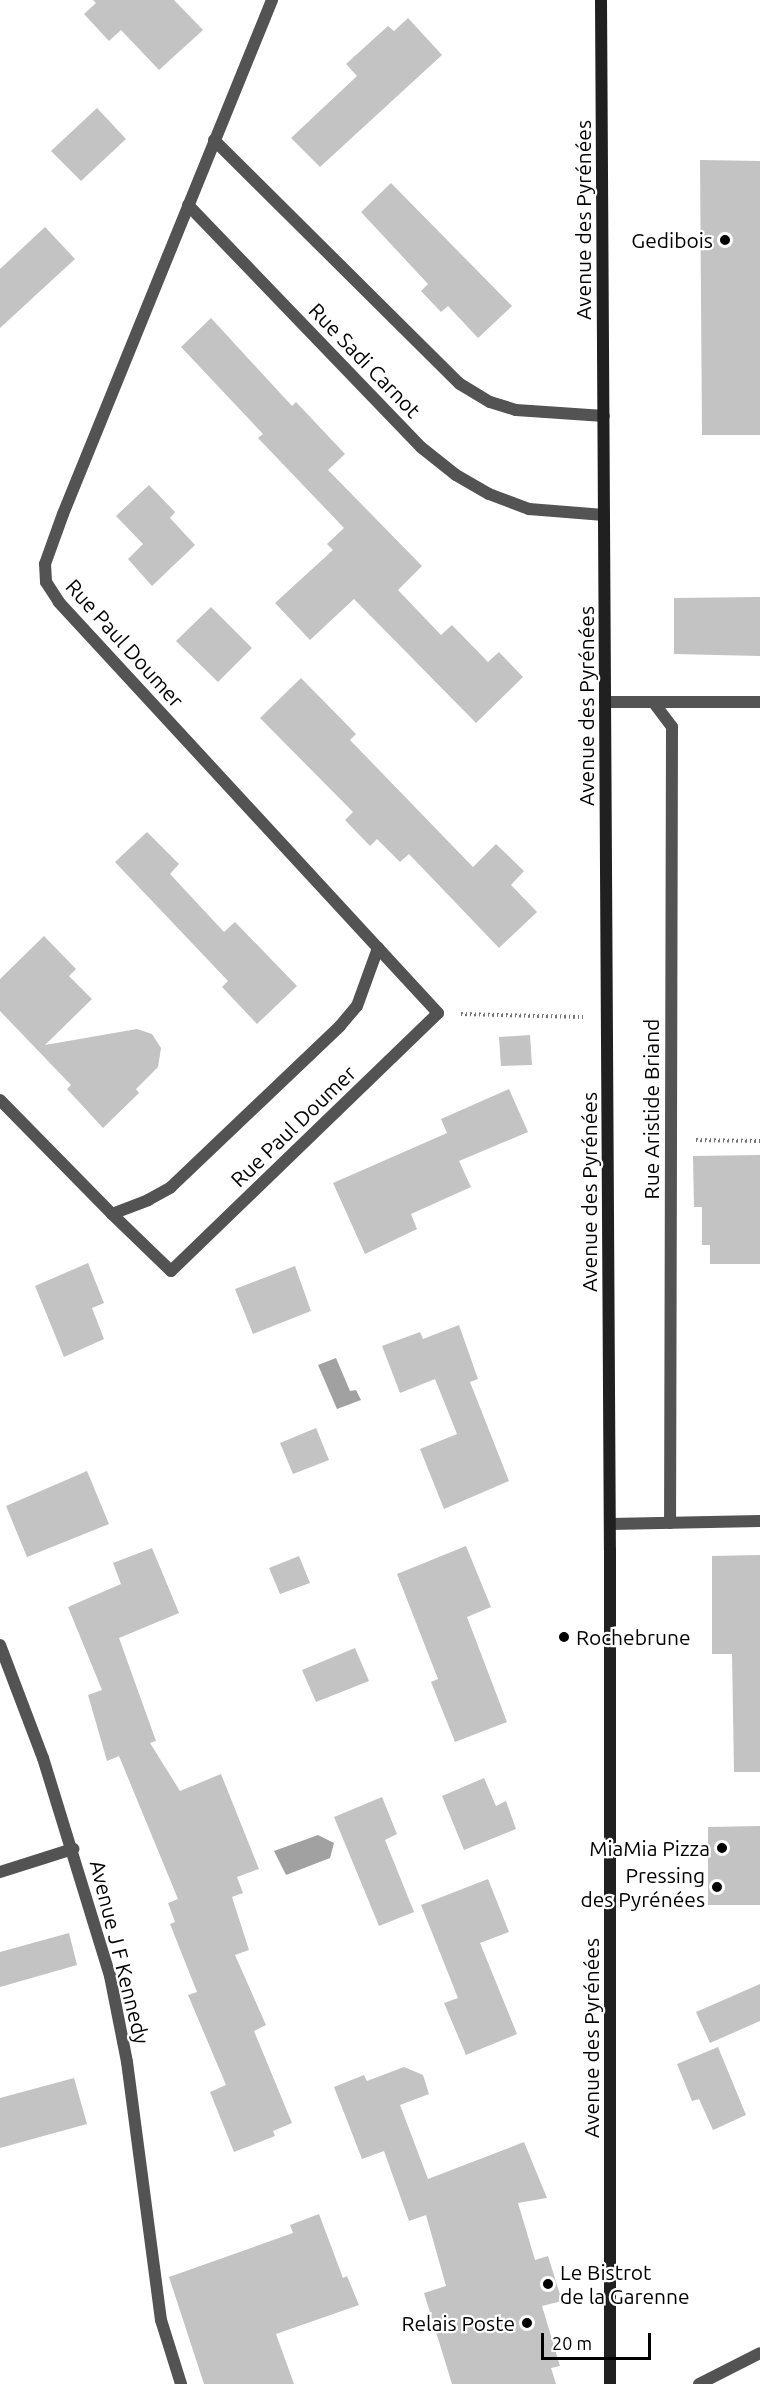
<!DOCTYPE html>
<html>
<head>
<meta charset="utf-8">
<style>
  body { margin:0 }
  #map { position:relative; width:760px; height:2384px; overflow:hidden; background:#fff; font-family:Ubuntu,sans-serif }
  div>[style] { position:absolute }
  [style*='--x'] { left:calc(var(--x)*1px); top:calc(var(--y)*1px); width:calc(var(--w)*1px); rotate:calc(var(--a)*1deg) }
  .water>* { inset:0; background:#a1a1a1 }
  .building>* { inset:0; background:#c3c3c3 }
  .path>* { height:4px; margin-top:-2px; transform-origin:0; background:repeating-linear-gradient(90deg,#757575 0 1.5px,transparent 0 4.5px) }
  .lane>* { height:12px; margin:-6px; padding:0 6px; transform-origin:6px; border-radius:6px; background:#535353 }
  .street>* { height:12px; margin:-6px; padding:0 6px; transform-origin:6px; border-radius:6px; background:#535353 }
  .secondary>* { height:12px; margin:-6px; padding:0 6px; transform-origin:6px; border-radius:6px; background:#202020 }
  .dots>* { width:16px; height:16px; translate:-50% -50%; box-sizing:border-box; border:3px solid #fff; border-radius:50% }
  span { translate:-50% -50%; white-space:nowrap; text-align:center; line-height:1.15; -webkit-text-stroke:4.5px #fff; paint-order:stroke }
  .street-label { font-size:21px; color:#000 }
  .poi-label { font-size:21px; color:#000 }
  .right { translate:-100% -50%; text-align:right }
  .left { translate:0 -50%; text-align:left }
  .scale { position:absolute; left:541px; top:2333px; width:110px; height:27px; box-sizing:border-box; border:3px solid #000; border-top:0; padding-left:8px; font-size:18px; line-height:21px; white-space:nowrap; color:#000; -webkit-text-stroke:4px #fff; paint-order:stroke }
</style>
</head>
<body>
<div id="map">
  <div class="water">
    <i style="clip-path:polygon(336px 1358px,350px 1391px,356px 1390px,361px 1400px,337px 1409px,318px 1365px)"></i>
    <i style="clip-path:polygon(318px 1835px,334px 1843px,330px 1858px,286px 1875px,274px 1851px)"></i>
  </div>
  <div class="building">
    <i style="clip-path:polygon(93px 0,174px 0,203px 30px,159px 70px,121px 30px,109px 41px,84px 14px,96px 3px)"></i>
    <i style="clip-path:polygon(408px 18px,442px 55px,320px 167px,291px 138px,357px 76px,346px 64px,388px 26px,394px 31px)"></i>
    <i style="clip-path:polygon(97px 108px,126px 139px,81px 181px,51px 151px)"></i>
    <i style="clip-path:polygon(700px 160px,760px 161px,760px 435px,702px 435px)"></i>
    <i style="clip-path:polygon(391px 183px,512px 306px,478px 338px,448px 306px,441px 312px,421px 291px,428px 284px,361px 212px)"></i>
    <i style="clip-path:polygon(45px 227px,75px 259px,0 328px,0 269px)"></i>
    <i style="clip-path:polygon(211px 318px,292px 406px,296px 402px,345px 454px,328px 470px,422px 566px,398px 590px,441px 635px,452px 625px,488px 662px,499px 652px,523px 677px,476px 723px,354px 599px,310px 640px,275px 603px,333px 550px,327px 544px,344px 528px,258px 438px,263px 434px,181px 347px)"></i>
    <i style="clip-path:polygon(149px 485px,175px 512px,170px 518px,195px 545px,152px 586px,128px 559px,143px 544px,116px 516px)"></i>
    <i style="clip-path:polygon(760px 597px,760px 656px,674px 654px,674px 598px)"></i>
    <i style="clip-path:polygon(211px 607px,252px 648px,218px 682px,176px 641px)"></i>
    <i style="clip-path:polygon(301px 678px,356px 734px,350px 740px,473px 867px,496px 844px,524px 871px,511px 885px,537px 912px,499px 948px,409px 854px,400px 862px,377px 839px,370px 846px,345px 820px,353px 812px,260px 718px)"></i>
    <i style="clip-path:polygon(147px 832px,179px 864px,170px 874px,224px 932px,235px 922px,297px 986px,257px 1024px,222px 987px,228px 981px,115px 862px)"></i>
    <i style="clip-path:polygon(44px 936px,76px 969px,69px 976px,92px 999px,45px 1045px,137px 1029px,152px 1034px,161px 1048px,158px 1067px,136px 1089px,139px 1093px,103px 1128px,67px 1089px,71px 1085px,0 1011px,0 979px)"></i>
    <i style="clip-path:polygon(530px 1035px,532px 1065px,501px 1066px,499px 1037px)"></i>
    <i style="clip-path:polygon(509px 1089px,528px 1132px,459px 1161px,471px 1187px,411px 1214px,417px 1229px,365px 1254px,333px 1183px,447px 1133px,441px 1119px)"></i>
    <i style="clip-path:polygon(760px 1155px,760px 1264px,710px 1264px,710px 1245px,702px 1245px,702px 1207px,694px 1207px,693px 1156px)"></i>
    <i style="clip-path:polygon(88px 1263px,104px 1303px,92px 1308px,104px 1339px,64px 1357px,35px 1286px)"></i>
    <i style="clip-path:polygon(295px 1266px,311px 1311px,253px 1334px,235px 1289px)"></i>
    <i style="clip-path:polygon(459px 1325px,478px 1379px,470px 1382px,509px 1481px,444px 1509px,420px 1449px,457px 1434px,435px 1379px,400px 1393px,382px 1346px,420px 1332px,423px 1339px)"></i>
    <i style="clip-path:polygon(316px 1428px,329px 1460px,293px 1474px,280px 1443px)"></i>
    <i style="clip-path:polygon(87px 1471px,109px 1524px,27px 1557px,6px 1506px)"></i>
    <i style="clip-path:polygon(466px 1546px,491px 1607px,467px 1617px,507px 1722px,455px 1742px,431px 1682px,438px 1679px,397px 1574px)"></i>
    <i style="clip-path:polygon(152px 1548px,179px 1613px,119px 1638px,156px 1741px,150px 1743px,180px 1791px,221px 1774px,259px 1869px,237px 1877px,243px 1893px,232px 1897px,249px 1950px,235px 1955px,266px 2025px,254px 2031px,292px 2123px,273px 2131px,275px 2136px,234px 2152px,210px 2092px,226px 2085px,188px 1995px,197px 1992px,170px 1924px,175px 1922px,168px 1903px,178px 1899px,119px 1756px,107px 1761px,88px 1695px,102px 1690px,68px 1607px,121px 1584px,113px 1563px)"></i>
    <i style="clip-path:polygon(760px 1555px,760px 1772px,734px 1772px,732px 1654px,712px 1654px,712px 1556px)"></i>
    <i style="clip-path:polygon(299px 1556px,310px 1583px,280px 1594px,269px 1568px)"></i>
    <i style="clip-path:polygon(355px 1648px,369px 1681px,316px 1702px,302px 1670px)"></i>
    <i style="clip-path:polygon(484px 1778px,496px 1806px,506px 1801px,516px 1829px,464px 1850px,442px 1796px)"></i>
    <i style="clip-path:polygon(382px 1797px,397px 1834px,385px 1840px,414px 1912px,379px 1926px,334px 1817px)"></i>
    <i style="clip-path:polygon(760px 1826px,760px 1905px,708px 1905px,708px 1827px)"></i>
    <i style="clip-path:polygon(488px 1879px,509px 1932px,480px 1943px,517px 2034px,466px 2055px,444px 2003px,458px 1998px,421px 1905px)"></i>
    <i style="clip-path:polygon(69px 1933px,77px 1965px,0 1987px,0 1952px)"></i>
    <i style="clip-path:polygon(760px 1984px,760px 2021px,710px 2043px,696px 2012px)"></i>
    <i style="clip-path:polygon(718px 2047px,746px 2115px,713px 2130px,699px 2099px,692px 2101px,677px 2064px)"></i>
    <i style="clip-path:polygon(404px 2067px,423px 2075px,429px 2094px,400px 2105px,428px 2179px,524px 2142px,547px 2198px,518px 2203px,535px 2260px,548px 2256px,562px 2301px,542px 2306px,560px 2366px,551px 2368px,556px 2384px,452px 2384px,424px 2293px,446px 2286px,426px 2215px,409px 2221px,384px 2151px,362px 2159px,334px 2087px,364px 2075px,367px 2081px)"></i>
    <i style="clip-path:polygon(74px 2078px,87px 2124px,0 2148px,0 2098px)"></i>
    <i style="clip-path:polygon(319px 2214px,343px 2278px,347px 2276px,359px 2305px,276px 2334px,294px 2384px,204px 2384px,169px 2277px,293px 2233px,290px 2225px)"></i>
  </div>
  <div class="path">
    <i style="--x:461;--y:1014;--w:122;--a:1.4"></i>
    <i style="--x:696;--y:1140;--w:64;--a:0.9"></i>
  </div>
  <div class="lane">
    <i style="--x:0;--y:1872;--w:77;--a:-17.5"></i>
  </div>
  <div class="street">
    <i style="--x:214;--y:140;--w:346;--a:44.8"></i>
    <i style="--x:460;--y:384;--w:35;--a:31"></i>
    <i style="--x:490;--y:402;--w:27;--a:17"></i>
    <i style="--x:516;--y:410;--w:88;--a:3.9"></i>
    <i style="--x:188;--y:205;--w:337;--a:46.1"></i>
    <i style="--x:422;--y:448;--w:43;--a:38.5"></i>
    <i style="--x:456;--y:475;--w:38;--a:30"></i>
    <i style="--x:489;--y:494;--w:43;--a:20.6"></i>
    <i style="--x:529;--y:509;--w:75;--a:4.6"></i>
    <i style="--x:605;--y:702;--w:155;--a:0"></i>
    <i style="--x:654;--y:703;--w:30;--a:53"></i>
    <i style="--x:672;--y:727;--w:796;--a:90.14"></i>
    <i style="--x:0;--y:1100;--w:160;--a:45.5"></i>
    <i style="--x:112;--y:1214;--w:39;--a:-21"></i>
    <i style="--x:148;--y:1200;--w:26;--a:-29"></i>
    <i style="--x:171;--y:1187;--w:233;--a:-43.6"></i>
    <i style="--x:340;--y:1026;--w:26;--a:-50"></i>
    <i style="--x:357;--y:1006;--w:62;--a:-70.1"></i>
    <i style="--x:378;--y:948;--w:471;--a:-132.7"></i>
    <i style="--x:59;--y:602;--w:24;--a:-123"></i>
    <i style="--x:46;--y:582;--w:18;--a:-93"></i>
    <i style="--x:45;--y:564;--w:53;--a:-70.2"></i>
    <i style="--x:63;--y:514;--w:555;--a:-67.87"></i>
    <i style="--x:112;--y:1214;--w:82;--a:44"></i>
    <i style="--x:171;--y:1271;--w:371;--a:-44"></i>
    <i style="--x:438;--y:1013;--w:88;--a:-132.7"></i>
    <i style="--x:610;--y:1524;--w:150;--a:-1.1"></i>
    <i style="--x:0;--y:1645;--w:121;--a:69.2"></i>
    <i style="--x:43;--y:1758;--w:228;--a:72.9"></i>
    <i style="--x:110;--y:1976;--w:88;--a:78.8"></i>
    <i style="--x:127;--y:2062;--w:260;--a:82.5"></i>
    <i style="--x:161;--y:2320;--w:67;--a:72.6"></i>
    <i style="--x:699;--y:2384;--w:68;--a:-26.9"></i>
  </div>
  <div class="secondary">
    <i style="--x:601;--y:0;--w:1550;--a:89.67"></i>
    <i style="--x:610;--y:1550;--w:834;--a:90"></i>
  </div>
  <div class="dots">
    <i style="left:725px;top:240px;background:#000"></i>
    <i style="left:564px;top:1637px;background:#000"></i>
    <i style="left:722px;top:1848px;background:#000"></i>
    <i style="left:717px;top:1887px;background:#000"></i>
    <i style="left:548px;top:2284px;background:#000"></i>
    <i style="left:527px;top:2323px;background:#000"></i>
  </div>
  <div class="street-label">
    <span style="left:583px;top:220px;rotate:-90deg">Avenue des Pyrénées</span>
    <span style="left:365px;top:360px;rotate:46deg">Rue Sadi Carnot</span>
    <span style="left:125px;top:643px;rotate:48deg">Rue Paul Doumer</span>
    <span style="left:586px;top:706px;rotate:-90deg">Avenue des Pyrénées</span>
    <span style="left:651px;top:1109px;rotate:-90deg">Rue Aristide Briand</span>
    <span style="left:293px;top:1126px;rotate:-44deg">Rue Paul Doumer</span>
    <span style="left:589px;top:1192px;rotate:-90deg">Avenue des Pyrénées</span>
    <span style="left:120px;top:1952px;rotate:76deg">Avenue J F Kennedy</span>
    <span style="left:591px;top:2038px;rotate:-90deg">Avenue des Pyrénées</span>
  </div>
  <div class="poi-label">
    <span class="right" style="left:713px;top:240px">Gedibois</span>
    <span class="left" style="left:576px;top:1637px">Rochebrune</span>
    <span class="right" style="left:710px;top:1848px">MiaMia Pizza</span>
    <span class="right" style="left:705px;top:1887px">Pressing<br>des Pyrénées</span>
    <span class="left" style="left:560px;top:2284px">Le Bistrot<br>de la Garenne</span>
    <span class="right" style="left:515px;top:2323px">Relais Poste</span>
  </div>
  <div class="scale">20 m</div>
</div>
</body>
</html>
